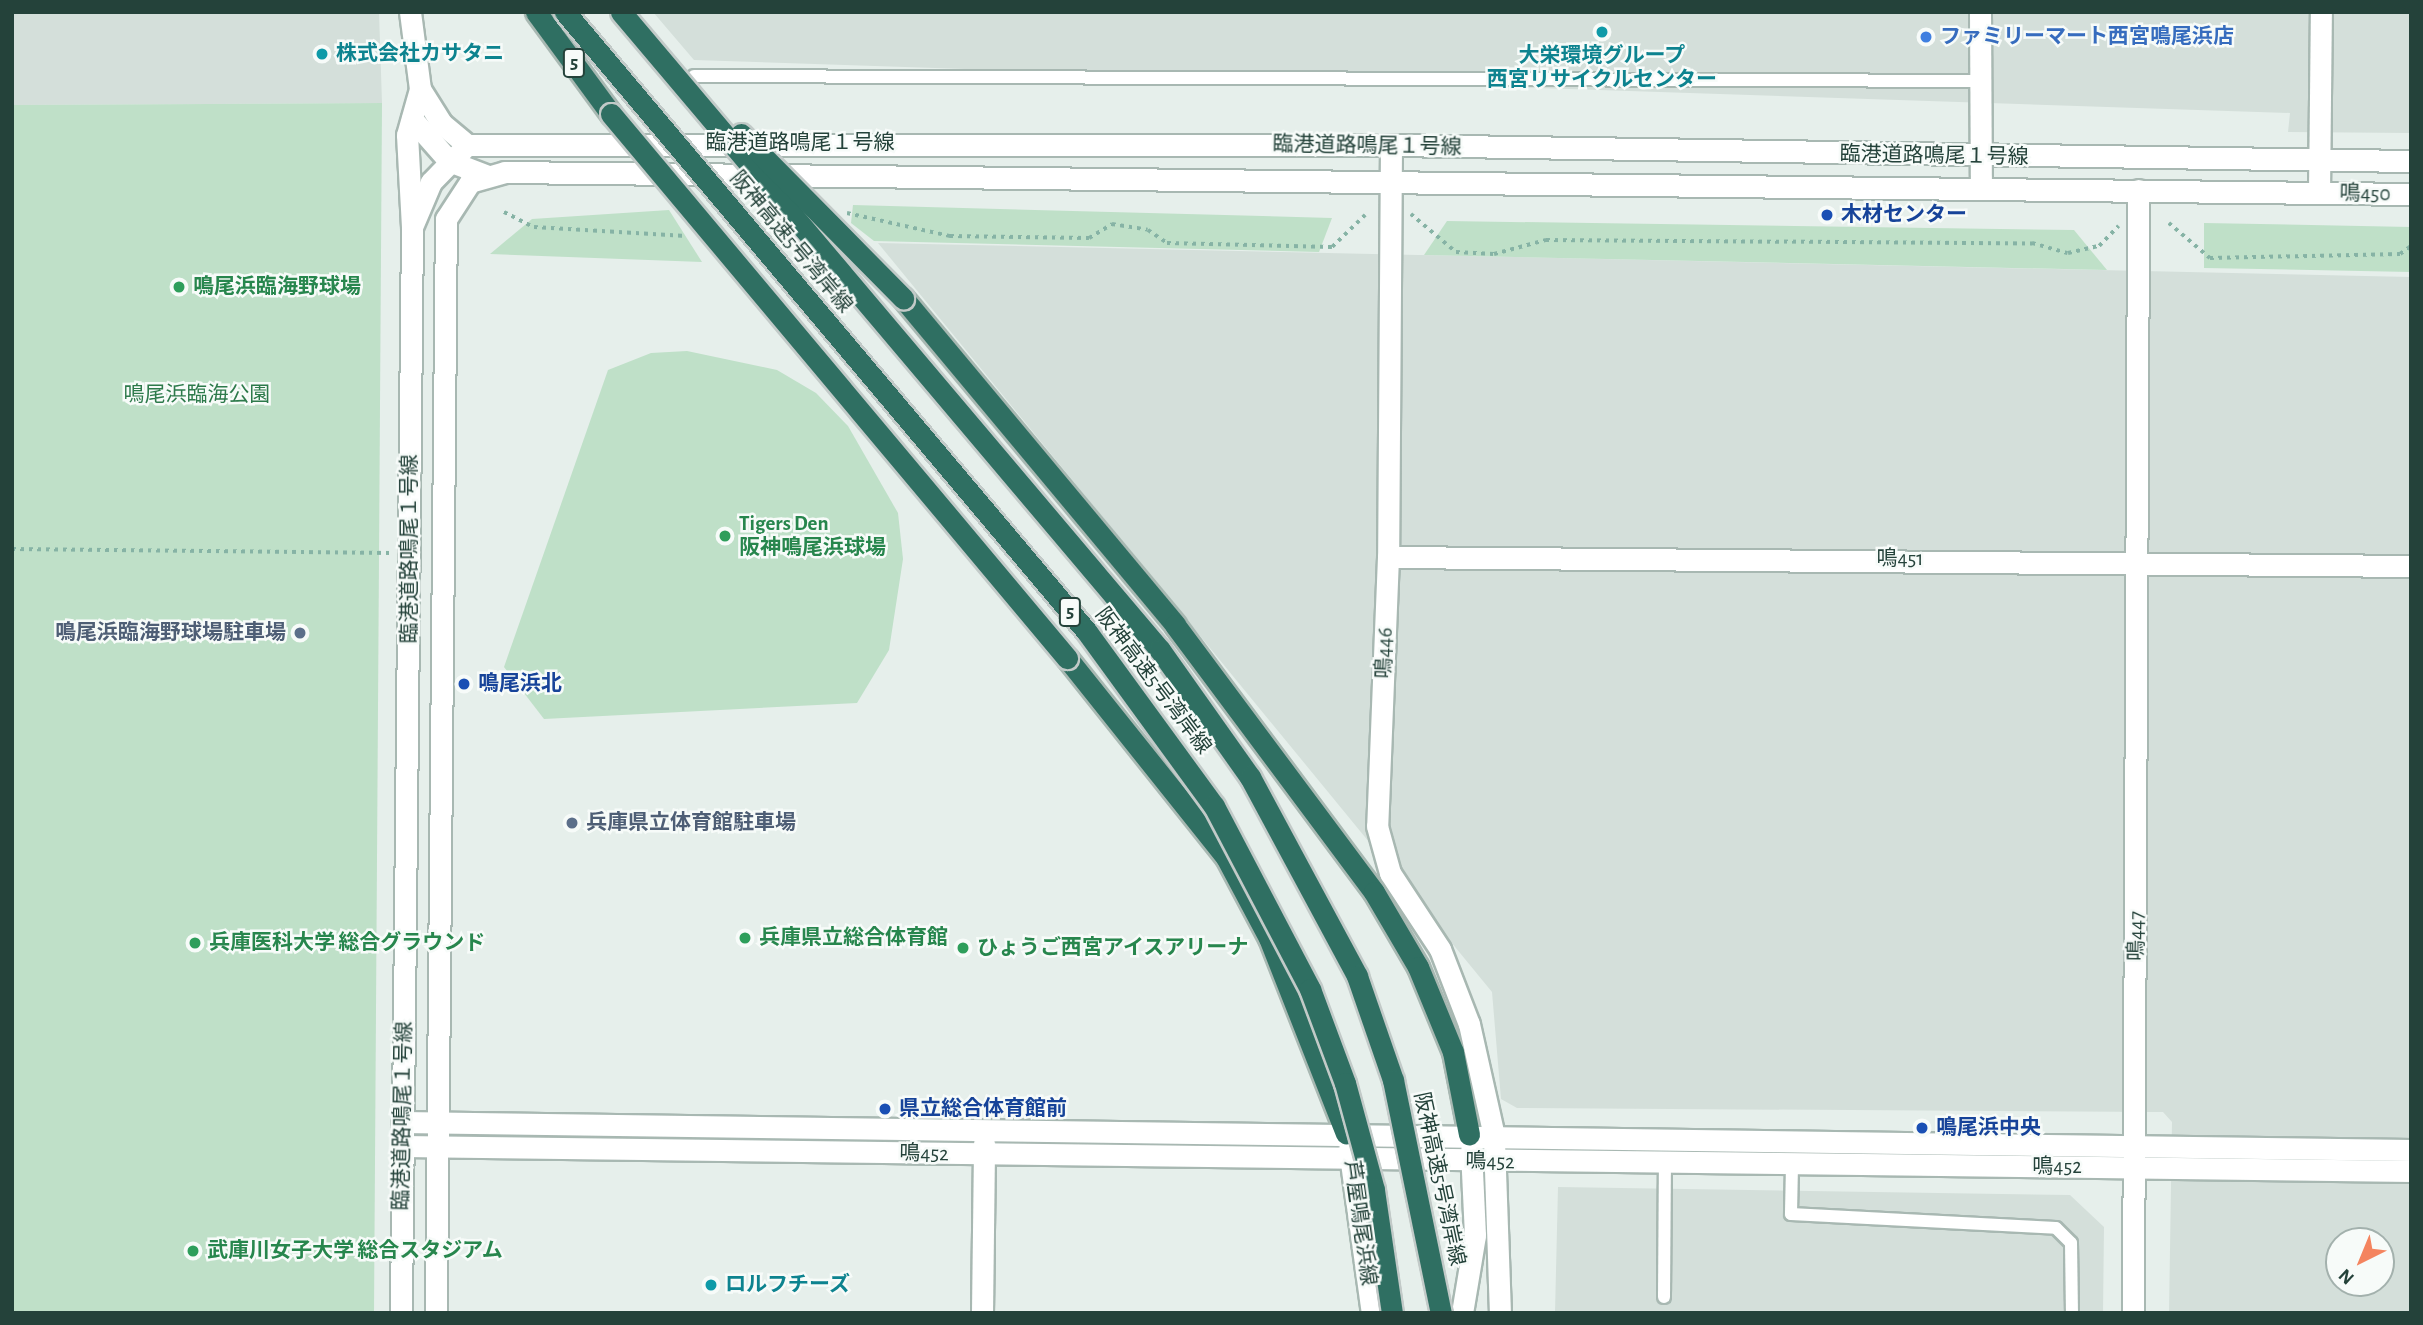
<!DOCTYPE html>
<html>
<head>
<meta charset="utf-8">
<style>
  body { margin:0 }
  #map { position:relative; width:2423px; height:1325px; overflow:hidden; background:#e6efeb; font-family:"Alegreya Sans","Noto Sans JP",sans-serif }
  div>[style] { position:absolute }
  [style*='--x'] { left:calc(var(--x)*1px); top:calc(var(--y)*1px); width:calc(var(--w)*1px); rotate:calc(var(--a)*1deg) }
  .built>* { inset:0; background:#d4dfda }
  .green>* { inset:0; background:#bfe0c8 }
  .path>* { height:3.5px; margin-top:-1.75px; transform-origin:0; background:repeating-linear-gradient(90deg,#86b3a5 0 3.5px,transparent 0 8.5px) }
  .roads { filter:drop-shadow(2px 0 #a8b8b2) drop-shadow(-2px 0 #a8b8b2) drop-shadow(0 2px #a8b8b2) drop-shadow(0 -2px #a8b8b2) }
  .lane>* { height:12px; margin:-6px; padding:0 6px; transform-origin:6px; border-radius:6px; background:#fff }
  .street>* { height:21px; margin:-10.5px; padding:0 10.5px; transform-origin:10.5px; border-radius:10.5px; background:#fff }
  .secondary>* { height:21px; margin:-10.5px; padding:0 10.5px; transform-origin:10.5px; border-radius:10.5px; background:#fff }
  .highway>* { height:21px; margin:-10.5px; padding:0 10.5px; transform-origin:10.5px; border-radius:10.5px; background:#2f6f62 }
  .bridges { filter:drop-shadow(2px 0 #c2cac8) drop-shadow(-2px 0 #c2cac8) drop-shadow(0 2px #c2cac8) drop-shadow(0 -2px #c2cac8) }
  .highway-bridge>* { height:21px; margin:-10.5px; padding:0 10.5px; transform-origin:10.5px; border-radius:10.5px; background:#2f6f62 }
  .dots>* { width:19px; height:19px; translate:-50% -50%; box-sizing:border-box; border:4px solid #f7fbf9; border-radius:50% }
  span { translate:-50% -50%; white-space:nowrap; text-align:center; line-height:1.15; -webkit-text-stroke:5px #f7fbf9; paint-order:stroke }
  .shield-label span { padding:2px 5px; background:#f7fbf9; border:2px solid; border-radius:5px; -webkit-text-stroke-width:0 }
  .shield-label { font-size:19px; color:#24423a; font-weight:700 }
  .shop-label { font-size:21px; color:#366cbe; font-weight:700 }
  .left { translate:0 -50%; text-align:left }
  .culture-label { font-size:21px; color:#0d838f; font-weight:700 }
  .street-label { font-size:21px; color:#24423a }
  .transit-label { font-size:21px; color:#164399; font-weight:700 }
  .leisure-label { font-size:21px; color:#27864d; font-weight:700 }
  .park-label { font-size:21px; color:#2d7a4b }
  .service-label { font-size:21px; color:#4e5e75; font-weight:700 }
  .right { translate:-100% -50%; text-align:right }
  .frame { position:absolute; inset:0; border:14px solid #24423a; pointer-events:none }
  .north { position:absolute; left:2325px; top:1227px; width:70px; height:70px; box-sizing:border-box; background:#f7fbf9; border:2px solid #a3b1ad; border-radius:50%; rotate:223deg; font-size:19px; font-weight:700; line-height:28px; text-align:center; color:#24423a }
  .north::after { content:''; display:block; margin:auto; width:24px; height:32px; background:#f4845f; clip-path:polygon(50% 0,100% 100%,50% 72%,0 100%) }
</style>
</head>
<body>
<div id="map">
  <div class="built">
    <i style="clip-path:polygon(12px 12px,379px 12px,382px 103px,12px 105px)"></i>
    <i style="clip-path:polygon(653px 12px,2411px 12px,2411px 133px,2288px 132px,2290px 113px,694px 60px)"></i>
    <i style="clip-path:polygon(evenodd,878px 243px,2411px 277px,2411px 1313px,2169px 1313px,2172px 1122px,2163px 1112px,1517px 1108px,1501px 1099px,1492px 992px,878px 243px,2339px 1241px,2381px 1241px,2381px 1283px,2339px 1283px,2339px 1241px)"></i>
    <i style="clip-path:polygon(1558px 1187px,2070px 1195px,2104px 1227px,2103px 1313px,1555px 1313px)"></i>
  </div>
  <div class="green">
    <i style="clip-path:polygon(382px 103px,374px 1313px,12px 1313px,12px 105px)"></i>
    <i style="clip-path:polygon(853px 205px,1332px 218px,1319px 252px,874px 241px,851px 223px)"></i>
    <i style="clip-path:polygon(669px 210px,702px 262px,490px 254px,532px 219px)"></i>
    <i style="clip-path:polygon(1447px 221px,2074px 230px,2107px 270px,1424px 255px)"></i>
    <i style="clip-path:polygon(2204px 223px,2411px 227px,2411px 272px,2204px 268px)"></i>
    <i style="clip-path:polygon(687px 351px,777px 370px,816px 393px,848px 426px,898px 513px,903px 559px,889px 650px,857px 703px,544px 719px,504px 667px,608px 370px,651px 353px)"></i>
  </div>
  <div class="path">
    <i style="--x:504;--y:212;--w:34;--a:27"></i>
    <i style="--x:534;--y:227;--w:152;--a:3.4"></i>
    <i style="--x:847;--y:213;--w:106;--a:12.6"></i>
    <i style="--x:950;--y:236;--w:139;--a:0.8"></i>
    <i style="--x:1089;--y:238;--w:27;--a:-31"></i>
    <i style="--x:1112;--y:224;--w:36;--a:9"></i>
    <i style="--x:1148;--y:230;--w:23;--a:34"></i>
    <i style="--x:1167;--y:243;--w:165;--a:1.4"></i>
    <i style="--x:1332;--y:247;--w:46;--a:-44.1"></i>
    <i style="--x:1411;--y:214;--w:59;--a:40.2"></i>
    <i style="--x:1456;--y:252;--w:38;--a:3"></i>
    <i style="--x:1494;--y:254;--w:54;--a:-15.1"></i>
    <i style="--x:1546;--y:240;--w:486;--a:0.4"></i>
    <i style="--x:2032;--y:243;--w:37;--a:16"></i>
    <i style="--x:2068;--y:253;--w:32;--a:-13"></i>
    <i style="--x:2099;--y:246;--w:28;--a:-46"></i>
    <i style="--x:2169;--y:223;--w:54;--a:40.5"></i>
    <i style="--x:2210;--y:258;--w:190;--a:-1.2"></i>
    <i style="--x:2400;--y:254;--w:14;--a:-36"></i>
    <i style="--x:12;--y:549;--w:379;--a:0.6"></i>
  </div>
  <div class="roads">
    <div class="lane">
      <i style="--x:694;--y:76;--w:1286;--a:0.22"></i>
      <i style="--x:1792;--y:1165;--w:49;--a:91.2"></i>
      <i style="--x:1791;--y:1214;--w:265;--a:3"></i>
      <i style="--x:2056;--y:1228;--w:21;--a:45"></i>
      <i style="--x:2071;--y:1243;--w:70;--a:89.2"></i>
      <i style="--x:1664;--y:1297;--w:134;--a:-89.6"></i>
    </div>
    <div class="street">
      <i style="--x:1980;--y:12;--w:177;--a:89.7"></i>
      <i style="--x:420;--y:89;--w:40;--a:58"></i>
      <i style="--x:441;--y:123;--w:34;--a:40"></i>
      <i style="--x:412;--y:119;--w:56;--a:48.6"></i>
      <i style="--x:449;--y:161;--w:39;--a:21"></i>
      <i style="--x:412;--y:227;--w:92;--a:-93.1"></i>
      <i style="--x:407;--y:135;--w:48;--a:-74.2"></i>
      <i style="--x:1494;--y:1142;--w:171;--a:88"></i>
    </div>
    <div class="secondary">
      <i style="--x:410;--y:12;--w:78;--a:82.6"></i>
      <i style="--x:1391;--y:145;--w:412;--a:90.4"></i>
      <i style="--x:1388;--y:557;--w:269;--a:92.3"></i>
      <i style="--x:1377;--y:826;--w:49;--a:74.5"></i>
      <i style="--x:1390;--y:873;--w:91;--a:56.7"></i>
      <i style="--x:1440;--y:949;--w:80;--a:68.9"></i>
      <i style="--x:1469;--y:1024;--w:115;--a:77.4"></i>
      <i style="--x:2319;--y:193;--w:181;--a:-89.4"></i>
      <i style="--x:1388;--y:557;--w:1023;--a:0.5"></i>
      <i style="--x:402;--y:1122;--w:2009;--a:0.8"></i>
      <i style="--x:402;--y:1146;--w:2009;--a:0.71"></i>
      <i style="--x:1349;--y:1148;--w:167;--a:82.1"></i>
      <i style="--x:401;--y:1313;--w:1086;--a:-89.42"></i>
      <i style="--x:412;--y:227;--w:49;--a:-67.1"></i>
      <i style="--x:431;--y:182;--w:52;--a:-45.8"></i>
      <i style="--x:467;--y:145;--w:924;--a:0"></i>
      <i style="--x:1391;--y:145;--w:1020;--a:0.9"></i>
      <i style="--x:436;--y:1313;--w:1094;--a:-89.48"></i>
      <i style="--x:446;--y:219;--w:44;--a:-57"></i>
      <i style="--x:470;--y:182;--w:36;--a:-16"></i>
      <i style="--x:505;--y:172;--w:1906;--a:0.66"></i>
      <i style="--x:982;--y:1313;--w:170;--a:-89.3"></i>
      <i style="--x:1462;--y:1313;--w:79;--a:-80.5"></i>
      <i style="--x:1475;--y:1235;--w:85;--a:-92.7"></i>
      <i style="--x:2133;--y:1313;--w:1123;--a:-89.74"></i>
    </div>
    <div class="highway">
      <i style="--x:536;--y:12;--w:127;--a:53.7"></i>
      <i style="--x:903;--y:298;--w:425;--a:50.2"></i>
      <i style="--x:1175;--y:625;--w:333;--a:53.3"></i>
      <i style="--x:1374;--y:892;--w:87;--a:59.6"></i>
      <i style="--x:1418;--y:967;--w:92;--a:67.6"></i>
      <i style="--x:1453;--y:1052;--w:84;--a:79"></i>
      <i style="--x:1067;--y:658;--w:255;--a:51.4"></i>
      <i style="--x:1226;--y:857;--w:92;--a:62"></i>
      <i style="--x:1269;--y:938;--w:210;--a:68.5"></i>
    </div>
  </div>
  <div class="bridges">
    <div class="highway-bridge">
      <i style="--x:565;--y:12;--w:810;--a:49.9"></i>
      <i style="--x:1087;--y:632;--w:215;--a:53.9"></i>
      <i style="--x:1214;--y:806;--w:207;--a:62.3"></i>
      <i style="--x:1310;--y:989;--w:100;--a:69.6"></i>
      <i style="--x:1345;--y:1083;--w:111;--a:74.8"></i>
      <i style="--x:1374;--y:1190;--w:124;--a:81.7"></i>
      <i style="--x:621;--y:12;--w:835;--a:49.81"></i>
      <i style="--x:1160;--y:650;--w:156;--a:54.7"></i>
      <i style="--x:1250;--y:777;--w:226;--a:61.7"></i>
      <i style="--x:1357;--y:976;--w:110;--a:70.9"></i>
      <i style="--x:1393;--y:1080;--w:238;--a:78.4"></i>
      <i style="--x:611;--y:114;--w:710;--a:50.03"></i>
      <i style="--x:741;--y:134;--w:231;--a:45.4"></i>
    </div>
  </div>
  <div class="dots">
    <i style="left:1602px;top:32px;background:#0f9aa8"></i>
    <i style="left:1926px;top:37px;background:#3f7fe0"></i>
    <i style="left:322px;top:54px;background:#0f9aa8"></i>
    <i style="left:1827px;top:215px;background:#1a4fb4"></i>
    <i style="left:179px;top:287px;background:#2e9e5b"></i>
    <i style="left:725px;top:536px;background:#2e9e5b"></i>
    <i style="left:300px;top:633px;background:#5c6f8a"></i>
    <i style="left:464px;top:684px;background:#1a4fb4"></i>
    <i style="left:572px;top:823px;background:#5c6f8a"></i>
    <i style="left:745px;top:938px;background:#2e9e5b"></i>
    <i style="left:195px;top:943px;background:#2e9e5b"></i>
    <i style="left:963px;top:948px;background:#2e9e5b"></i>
    <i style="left:885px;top:1109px;background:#1a4fb4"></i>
    <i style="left:1922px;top:1128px;background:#1a4fb4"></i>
    <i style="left:193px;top:1251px;background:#2e9e5b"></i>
    <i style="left:711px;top:1285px;background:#0f9aa8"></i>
  </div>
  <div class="shield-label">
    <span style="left:574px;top:63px">5</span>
    <span style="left:1070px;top:612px">5</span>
  </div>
  <div class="shop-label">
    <span class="left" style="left:1940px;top:37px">ファミリーマート西宮鳴尾浜店</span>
  </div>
  <div class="culture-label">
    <span class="left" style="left:336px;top:54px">株式会社カサタニ</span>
    <span style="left:1602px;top:68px">大栄環境グループ<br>西宮リサイクルセンター</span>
    <span class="left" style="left:725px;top:1285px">ロルフチーズ</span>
  </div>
  <div class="street-label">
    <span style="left:800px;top:143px">臨港道路鳴尾１号線</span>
    <span style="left:1367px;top:146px;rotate:1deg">臨港道路鳴尾１号線</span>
    <span style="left:1934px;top:156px;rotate:1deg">臨港道路鳴尾１号線</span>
    <span style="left:2365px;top:194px;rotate:1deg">鳴450</span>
    <span style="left:791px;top:242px;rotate:50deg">阪神高速5号湾岸線</span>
    <span style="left:410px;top:549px;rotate:-90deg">臨港道路鳴尾１号線</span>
    <span style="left:1900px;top:559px">鳴451</span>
    <span style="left:1385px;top:653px;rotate:-88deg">鳴446</span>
    <span style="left:1153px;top:681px;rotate:53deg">阪神高速5号湾岸線</span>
    <span style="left:2137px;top:936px;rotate:-89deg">鳴447</span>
    <span style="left:403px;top:1116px;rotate:-89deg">臨港道路鳴尾１号線</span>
    <span style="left:924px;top:1154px;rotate:1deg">鳴452</span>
    <span style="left:1490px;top:1162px;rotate:1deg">鳴452</span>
    <span style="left:2057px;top:1167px">鳴452</span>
    <span style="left:1439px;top:1179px;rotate:78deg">阪神高速5号湾岸線</span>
    <span style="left:1360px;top:1223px;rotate:82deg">芦屋鳴尾浜線</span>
  </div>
  <div class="transit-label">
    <span class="left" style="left:1841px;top:215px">木材センター</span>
    <span class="left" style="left:478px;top:684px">鳴尾浜北</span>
    <span class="left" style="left:899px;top:1109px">県立総合体育館前</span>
    <span class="left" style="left:1936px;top:1128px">鳴尾浜中央</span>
  </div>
  <div class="leisure-label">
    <span class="left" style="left:193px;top:287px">鳴尾浜臨海野球場</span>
    <span class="left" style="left:739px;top:536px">Tigers Den<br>阪神鳴尾浜球場</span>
    <span class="left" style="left:759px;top:938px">兵庫県立総合体育館</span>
    <span class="left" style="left:209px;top:943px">兵庫医科大学 総合グラウンド</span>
    <span class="left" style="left:977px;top:948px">ひょうご西宮アイスアリーナ</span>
    <span class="left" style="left:207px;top:1251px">武庫川女子大学 総合スタジアム</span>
  </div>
  <div class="park-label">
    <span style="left:197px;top:395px">鳴尾浜臨海公園</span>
  </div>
  <div class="service-label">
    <span class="right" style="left:286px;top:633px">鳴尾浜臨海野球場駐車場</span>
    <span class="left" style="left:586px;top:823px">兵庫県立体育館駐車場</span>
  </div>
  <div class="frame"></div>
  <div class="north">N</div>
</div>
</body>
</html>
